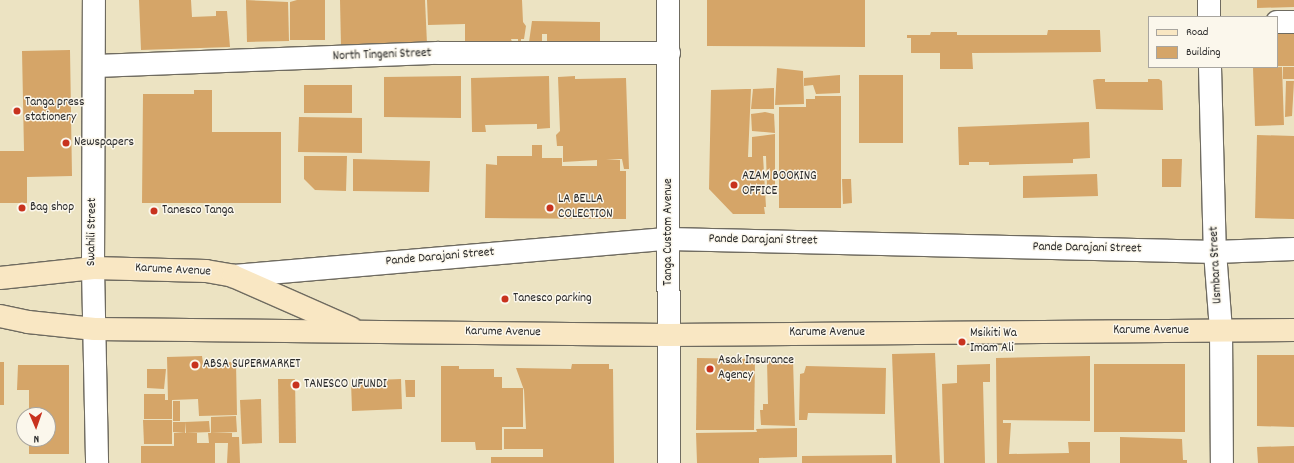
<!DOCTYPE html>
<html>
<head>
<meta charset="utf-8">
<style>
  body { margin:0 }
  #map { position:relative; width:1294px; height:463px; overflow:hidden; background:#ece3c2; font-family:Dekko,sans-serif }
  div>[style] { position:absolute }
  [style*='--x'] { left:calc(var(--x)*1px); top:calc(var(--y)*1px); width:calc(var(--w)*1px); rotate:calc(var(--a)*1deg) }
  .building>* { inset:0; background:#d5a568 }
  .roads { filter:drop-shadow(1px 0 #6f6b60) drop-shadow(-1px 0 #6f6b60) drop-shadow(0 1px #6f6b60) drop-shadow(0 -1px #6f6b60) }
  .minor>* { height:22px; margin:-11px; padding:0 11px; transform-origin:11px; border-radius:11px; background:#fff }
  .tertiary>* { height:22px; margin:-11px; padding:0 11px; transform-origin:11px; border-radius:11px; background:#fff }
  .secondary>* { height:22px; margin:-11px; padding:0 11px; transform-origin:11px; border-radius:11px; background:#f9e7c3 }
  .dots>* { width:11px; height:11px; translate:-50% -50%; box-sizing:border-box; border:2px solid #fbf7ec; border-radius:50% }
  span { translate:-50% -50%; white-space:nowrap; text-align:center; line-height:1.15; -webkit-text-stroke:3px #fbf7ec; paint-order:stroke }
  .street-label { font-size:13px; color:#2b2b2b }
  .poi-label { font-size:13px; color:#2b2b2b }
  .left { translate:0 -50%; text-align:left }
  .legend { position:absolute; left:1148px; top:16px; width:130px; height:52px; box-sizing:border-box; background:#fbf7ec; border:1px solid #a8a59f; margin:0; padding:5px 7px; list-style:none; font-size:12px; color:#2b2b2b }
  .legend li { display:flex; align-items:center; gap:8px; height:20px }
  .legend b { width:20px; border:1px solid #a8a59f }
  .north { position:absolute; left:16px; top:407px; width:40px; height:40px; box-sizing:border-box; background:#fbf7ec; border:1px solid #a8a59f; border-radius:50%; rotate:178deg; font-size:11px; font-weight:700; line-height:16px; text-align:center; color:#2b2b2b }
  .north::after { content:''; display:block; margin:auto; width:14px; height:18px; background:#c8321e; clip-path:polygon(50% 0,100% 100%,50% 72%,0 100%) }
</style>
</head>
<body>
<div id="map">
  <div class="building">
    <i style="clip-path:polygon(139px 0,191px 0,192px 17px,216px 16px,216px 11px,227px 11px,230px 47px,141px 50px)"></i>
    <i style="clip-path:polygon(246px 0,288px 2px,289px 41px,247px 42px)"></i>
    <i style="clip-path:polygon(297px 0,325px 0,325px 40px,290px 40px,290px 2px)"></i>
    <i style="clip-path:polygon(340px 0,425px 0,427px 44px,341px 46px)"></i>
    <i style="clip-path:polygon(427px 0,522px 0,523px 22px,526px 26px,524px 39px,521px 39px,521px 42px,518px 42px,518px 39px,511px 39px,512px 42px,465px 42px,465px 24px,428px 25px)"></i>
    <i style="clip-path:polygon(707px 0,865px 0,865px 47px,707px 46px)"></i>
    <i style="clip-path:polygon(1257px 0,1294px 0,1294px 7px,1257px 8px)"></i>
    <i style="clip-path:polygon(532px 21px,600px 22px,600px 48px,547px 45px,547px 34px,542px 34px,542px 42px,529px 42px)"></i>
    <i style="clip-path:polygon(1048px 30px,1100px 30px,1101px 52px,972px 53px,973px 69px,940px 69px,940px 53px,911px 53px,911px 38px,907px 38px,907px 35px,930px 35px,931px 32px,957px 32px,957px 35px,1047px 35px)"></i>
    <i style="clip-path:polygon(1277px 33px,1294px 33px,1294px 66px,1277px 66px)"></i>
    <i style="clip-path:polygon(70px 50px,72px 176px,27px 177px,27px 203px,0 203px,0 151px,24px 151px,22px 51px)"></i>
    <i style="clip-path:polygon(1282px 67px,1284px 125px,1255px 126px,1253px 68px)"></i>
    <i style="clip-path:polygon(1283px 67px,1294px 67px,1294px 79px,1283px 79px)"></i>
    <i style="clip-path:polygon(777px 68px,803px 71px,804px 104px,775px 105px)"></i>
    <i style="clip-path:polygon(840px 75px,840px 93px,816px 94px,813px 85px,804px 86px,804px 78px)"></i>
    <i style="clip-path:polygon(859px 75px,903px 75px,903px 143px,859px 143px)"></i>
    <i style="clip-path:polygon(461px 76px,461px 118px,384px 117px,384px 77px)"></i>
    <i style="clip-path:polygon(549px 76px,550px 128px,537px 129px,537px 124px,485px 125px,486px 132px,472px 132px,471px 78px)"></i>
    <i style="clip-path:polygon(575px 76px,575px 79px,626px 78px,629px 169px,624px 169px,622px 159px,606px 159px,620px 160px,620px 171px,626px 171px,626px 219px,485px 218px,486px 164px,497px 165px,497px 156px,532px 156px,532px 145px,542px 145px,542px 158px,562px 158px,562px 166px,597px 166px,597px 160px,563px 162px,563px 146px,557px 146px,556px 135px,560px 131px,558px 77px)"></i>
    <i style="clip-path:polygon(1097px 79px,1105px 79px,1105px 82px,1148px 82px,1148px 79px,1159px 79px,1162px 81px,1163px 110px,1096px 109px,1093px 80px)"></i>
    <i style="clip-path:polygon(1286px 81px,1294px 81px,1292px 116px,1285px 117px)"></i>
    <i style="clip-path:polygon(304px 85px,352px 85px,352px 113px,304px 113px)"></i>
    <i style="clip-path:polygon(774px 88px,774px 109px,751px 109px,753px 89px)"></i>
    <i style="clip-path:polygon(746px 89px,751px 89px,748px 157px,752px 157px,752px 137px,775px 134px,775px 186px,767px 186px,766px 156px,763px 156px,766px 207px,764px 207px,765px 214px,733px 214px,709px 189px,711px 90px)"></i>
    <i style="clip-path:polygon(194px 90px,212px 90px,212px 132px,281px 132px,281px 203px,142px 203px,143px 94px,194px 94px)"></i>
    <i style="clip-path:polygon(815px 96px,841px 96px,841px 208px,779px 208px,779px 107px,806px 107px,806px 99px,815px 99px)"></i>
    <i style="clip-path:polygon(765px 112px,774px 114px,775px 133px,752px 131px,751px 114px)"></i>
    <i style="clip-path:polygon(299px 117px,362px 118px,362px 153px,298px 152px)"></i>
    <i style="clip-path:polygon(1089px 122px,1090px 158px,1073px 159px,1073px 163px,989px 165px,989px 162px,969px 162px,969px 165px,959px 165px,958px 127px)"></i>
    <i style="clip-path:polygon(1257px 135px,1294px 136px,1294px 219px,1255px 218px)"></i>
    <i style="clip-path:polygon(304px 156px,347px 156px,346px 191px,315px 190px,304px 179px)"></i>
    <i style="clip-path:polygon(353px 159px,430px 161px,429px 192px,353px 191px)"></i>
    <i style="clip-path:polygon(1162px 159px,1182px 159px,1181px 187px,1162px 187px)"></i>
    <i style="clip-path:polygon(1097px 174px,1098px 196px,1023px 198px,1023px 176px)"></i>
    <i style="clip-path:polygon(842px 179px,851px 179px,852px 203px,843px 204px)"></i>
    <i style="clip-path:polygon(935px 353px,940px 463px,896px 463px,892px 354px)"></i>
    <i style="clip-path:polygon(1257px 355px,1294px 355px,1294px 427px,1257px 426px)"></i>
    <i style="clip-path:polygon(202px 356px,203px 363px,236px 362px,237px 415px,199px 416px,198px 399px,172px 400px,172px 419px,144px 419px,144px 394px,165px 394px,165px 400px,168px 400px,167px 357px)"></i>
    <i style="clip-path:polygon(1090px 356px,1090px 421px,1003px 420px,1003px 423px,1011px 423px,1009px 454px,1069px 453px,1068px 442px,1090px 442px,1090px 463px,997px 463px,996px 358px)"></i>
    <i style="clip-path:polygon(697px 358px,755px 359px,754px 430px,696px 430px)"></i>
    <i style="clip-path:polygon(793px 360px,795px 426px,761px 425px,760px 410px,763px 410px,763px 404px,768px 404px,767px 361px)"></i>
    <i style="clip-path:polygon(0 362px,4px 362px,4px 405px,0 405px)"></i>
    <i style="clip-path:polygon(572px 364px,609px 364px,609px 369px,613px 369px,614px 463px,491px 463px,491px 457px,543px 457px,543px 449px,504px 449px,504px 429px,526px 429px,524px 390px,516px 368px,571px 369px)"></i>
    <i style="clip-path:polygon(990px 364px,990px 382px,983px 382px,985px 463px,944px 463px,942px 384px,957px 383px,957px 365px)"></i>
    <i style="clip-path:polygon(1094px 364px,1185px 364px,1185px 432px,1094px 432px)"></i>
    <i style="clip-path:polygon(18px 365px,69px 365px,69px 454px,29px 454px,29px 439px,48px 439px,48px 415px,29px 415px,29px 390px,17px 390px)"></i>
    <i style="clip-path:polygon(441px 366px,459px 366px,459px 369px,494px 369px,494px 377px,502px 377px,502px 388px,523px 388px,523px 427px,502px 427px,502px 450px,476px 450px,475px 442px,441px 442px)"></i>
    <i style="clip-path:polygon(806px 366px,886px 368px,885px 414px,808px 413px,807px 420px,799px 420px,800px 374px,804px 373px)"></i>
    <i style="clip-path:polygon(147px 369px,166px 369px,164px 389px,147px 388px)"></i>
    <i style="clip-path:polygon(278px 379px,295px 379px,296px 443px,279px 443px)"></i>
    <i style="clip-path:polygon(401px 379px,402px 409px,352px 411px,351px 381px)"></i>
    <i style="clip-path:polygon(405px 380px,415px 380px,415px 397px,406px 397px)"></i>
    <i style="clip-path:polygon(261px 399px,262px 443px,242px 444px,240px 400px)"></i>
    <i style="clip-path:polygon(173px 401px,180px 401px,180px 421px,173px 421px)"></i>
    <i style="clip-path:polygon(236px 416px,237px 432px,211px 433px,211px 417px)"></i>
    <i style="clip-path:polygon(143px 420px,172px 420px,172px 444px,144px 444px)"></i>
    <i style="clip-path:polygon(209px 421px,210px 432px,186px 433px,185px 422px)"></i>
    <i style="clip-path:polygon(173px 422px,185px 422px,185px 433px,173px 432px)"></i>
    <i style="clip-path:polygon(797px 428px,797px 457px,759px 458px,759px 463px,697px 463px,696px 433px,757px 432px,756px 429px)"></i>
    <i style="clip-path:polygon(174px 433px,197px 433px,197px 443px,209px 443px,208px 433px,232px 433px,232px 437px,239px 437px,240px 463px,227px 463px,228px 443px,215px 443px,215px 463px,141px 463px,141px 446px,174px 446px)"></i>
    <i style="clip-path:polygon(1120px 437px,1182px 439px,1183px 460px,1187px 460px,1187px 463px,1120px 463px)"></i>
    <i style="clip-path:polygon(1294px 446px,1294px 463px,1258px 463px,1257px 447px)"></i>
    <i style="clip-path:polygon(892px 455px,892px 463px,802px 463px,802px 456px)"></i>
  </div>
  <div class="roads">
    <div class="minor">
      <i style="--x:668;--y:0;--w:463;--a:89.9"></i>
      <i style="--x:1209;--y:0;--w:17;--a:90"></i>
      <i style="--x:1277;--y:22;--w:17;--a:0"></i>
      <i style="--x:96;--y:66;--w:342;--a:-2.2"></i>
      <i style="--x:438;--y:53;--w:231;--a:0"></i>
      <i style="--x:1210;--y:67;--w:185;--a:88.5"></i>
      <i style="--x:1215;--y:252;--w:78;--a:85.6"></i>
      <i style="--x:1221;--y:330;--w:133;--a:89.6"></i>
      <i style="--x:93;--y:268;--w:268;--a:-89.8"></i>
      <i style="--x:233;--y:276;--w:438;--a:-4.9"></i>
      <i style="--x:669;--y:239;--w:546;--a:1.36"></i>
      <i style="--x:1215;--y:252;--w:79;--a:-2.2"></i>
    </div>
    <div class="tertiary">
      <i style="--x:93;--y:268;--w:195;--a:88.8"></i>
    </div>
    <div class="secondary">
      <i style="--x:0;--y:278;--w:94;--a:-6.1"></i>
      <i style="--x:93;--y:268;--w:113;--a:1.5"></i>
      <i style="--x:206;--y:271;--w:27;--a:10"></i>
      <i style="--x:233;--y:276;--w:129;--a:23.8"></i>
      <i style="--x:0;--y:316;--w:29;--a:12"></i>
      <i style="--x:28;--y:322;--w:67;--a:6"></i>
      <i style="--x:95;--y:329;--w:573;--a:0.6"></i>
      <i style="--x:668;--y:335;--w:626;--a:-0.46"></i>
    </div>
  </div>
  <div class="dots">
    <i style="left:17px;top:111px;background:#c8321e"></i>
    <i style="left:66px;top:143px;background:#c8321e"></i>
    <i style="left:734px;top:185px;background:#c8321e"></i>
    <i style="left:22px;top:208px;background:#c8321e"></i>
    <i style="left:550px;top:208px;background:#c8321e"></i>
    <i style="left:154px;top:211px;background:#c8321e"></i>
    <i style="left:505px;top:299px;background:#c8321e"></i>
    <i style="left:962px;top:342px;background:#c8321e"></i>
    <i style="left:195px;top:365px;background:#c8321e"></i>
    <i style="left:710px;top:369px;background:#c8321e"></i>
    <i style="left:296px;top:385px;background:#c8321e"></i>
  </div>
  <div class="street-label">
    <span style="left:382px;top:56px;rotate:-2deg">North Tingeni Street</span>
    <span style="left:93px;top:232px;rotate:-89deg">Swahili Street</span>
    <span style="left:669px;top:232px;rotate:-90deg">Tanga Custom Avenue</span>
    <span style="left:763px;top:241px;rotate:1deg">Pande Darajani Street</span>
    <span style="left:1087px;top:249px;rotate:1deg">Pande Darajani Street</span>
    <span style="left:440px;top:258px;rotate:-5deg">Pande Darajani Street</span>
    <span style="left:1217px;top:265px;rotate:-93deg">Usmbara Street</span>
    <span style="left:173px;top:271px;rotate:3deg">Karume Avenue</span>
    <span style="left:1151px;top:331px">Karume Avenue</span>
    <span style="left:503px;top:333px;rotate:1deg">Karume Avenue</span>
    <span style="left:827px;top:333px">Karume Avenue</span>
  </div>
  <div class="poi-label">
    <span class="left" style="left:25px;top:111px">Tanga press<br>stationery</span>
    <span class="left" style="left:74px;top:143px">Newspapers</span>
    <span class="left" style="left:742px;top:185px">AZAM BOOKING<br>OFFICE</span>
    <span class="left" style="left:558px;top:208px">LA BELLA<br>COLECTION</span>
    <span class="left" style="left:30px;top:208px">Bag shop</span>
    <span class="left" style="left:162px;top:211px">Tanesco Tanga</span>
    <span class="left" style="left:513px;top:299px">Tanesco parking</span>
    <span class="left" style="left:970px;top:342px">Msikiti Wa<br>Imam Ali</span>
    <span class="left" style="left:718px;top:369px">Asak Insurance<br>Agency</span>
    <span class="left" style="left:203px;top:365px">ABSA SUPERMARKET</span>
    <span class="left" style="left:304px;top:385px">TANESCO UFUNDI</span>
  </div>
  <ul class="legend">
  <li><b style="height:5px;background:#f9e7c3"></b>Road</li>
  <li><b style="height:11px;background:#d5a568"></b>Building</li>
  </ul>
  <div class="north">N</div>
</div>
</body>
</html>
